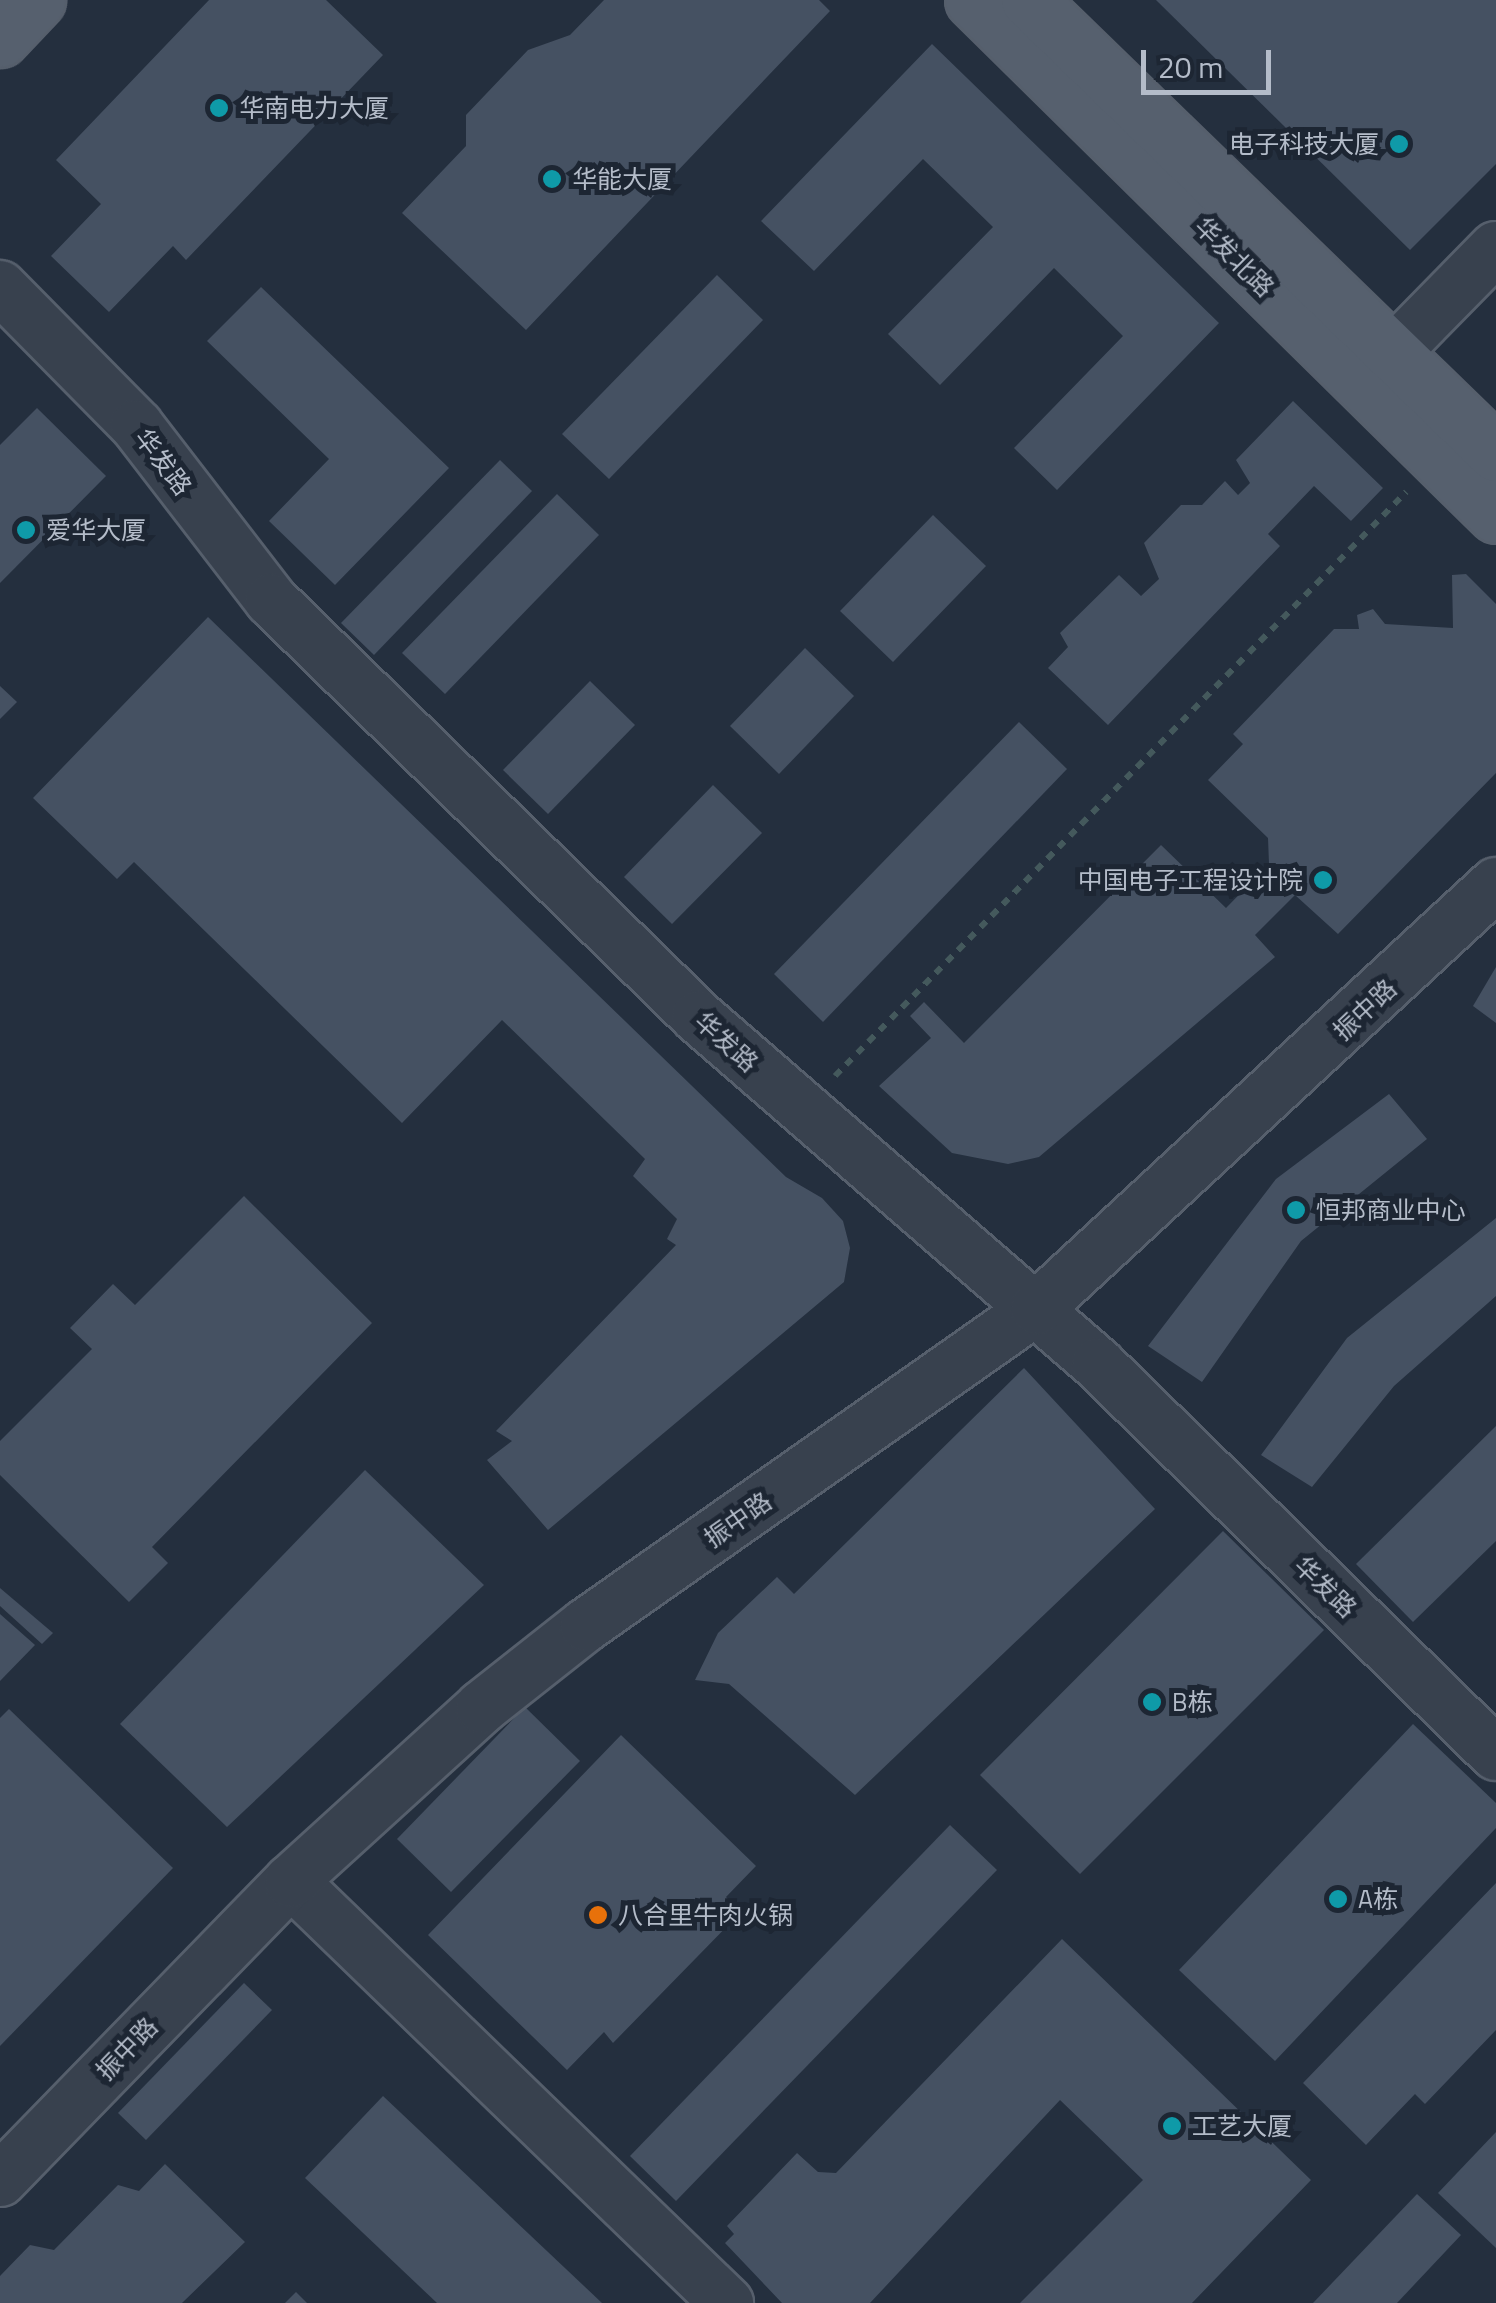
<!DOCTYPE html>
<html>
<head>
<meta charset="utf-8">
<style>
  body { margin:0 }
  #map { position:relative; width:1496px; height:2303px; overflow:hidden; background:#242f3e; font-family:"Titillium Web","Noto Sans SC",sans-serif }
  div>[style] { position:absolute }
  [style*='--x'] { left:calc(var(--x)*1px); top:calc(var(--y)*1px); width:calc(var(--w)*1px); rotate:calc(var(--a)*1deg) }
  .building>* { inset:0; background:#455162 }
  .path>* { height:6px; margin-top:-3px; transform-origin:0; background:repeating-linear-gradient(90deg,#44595c 0 8px,transparent 0 16px) }
  .roads { filter:drop-shadow(2px 0 #565f6c) drop-shadow(-2px 0 #565f6c) drop-shadow(0 2px #565f6c) drop-shadow(0 -2px #565f6c) }
  .minor>* { height:52px; margin:-26px; padding:0 26px; transform-origin:26px; border-radius:26px; background:#38414e }
  .major>* { height:55px; margin:-27.5px; padding:0 27.5px; transform-origin:27.5px; border-radius:27.5px; background:#56606e }
  .dots>* { width:28px; height:28px; translate:-50% -50%; box-sizing:border-box; border:5px solid #1d2633; border-radius:50% }
  span { translate:-50% -50%; white-space:nowrap; text-align:center; line-height:1.15; -webkit-text-stroke:10px #1d2633; paint-order:stroke }
  .poi-label { font-size:25px; color:#b4bcc9 }
  .left { translate:0 -50%; text-align:left }
  .right { translate:-100% -50%; text-align:right }
  .street-label { font-size:25px; color:#b4bcc9 }
  .scale { position:absolute; left:1141px; top:50px; width:130px; height:45px; box-sizing:border-box; border:5px solid #b4bcc9; border-top:0; padding-left:12px; font-size:30px; line-height:35px; white-space:nowrap; color:#b4bcc9; -webkit-text-stroke:8px #1d2633; paint-order:stroke }
</style>
</head>
<body>
<div id="map">
  <div class="building">
    <i style="clip-path:polygon(209px 0,326px 0,383px 55px,186px 260px,173px 246px,109px 312px,51px 256px,101px 204px,56px 160px)"></i>
    <i style="clip-path:polygon(604px 0,819px 0,830px 11px,526px 330px,402px 213px,466px 146px,466px 115px,528px 50px,570px 35px)"></i>
    <i style="clip-path:polygon(1156px 0,1496px 0,1496px 164px,1410px 250px)"></i>
    <i style="clip-path:polygon(932px 44px,1219px 323px,1057px 490px,1014px 448px,1123px 336px,1054px 268px,940px 385px,888px 334px,993px 227px,923px 159px,814px 271px,761px 221px)"></i>
    <i style="clip-path:polygon(717px 275px,763px 320px,609px 479px,562px 434px)"></i>
    <i style="clip-path:polygon(261px 287px,449px 468px,335px 585px,269px 521px,329px 459px,207px 341px)"></i>
    <i style="clip-path:polygon(1293px 401px,1383px 488px,1351px 521px,1314px 486px,1268px 534px,1280px 546px,1108px 725px,1048px 668px,1068px 647px,1060px 633px,1119px 575px,1141px 596px,1159px 579px,1144px 543px,1181px 505px,1202px 505px,1225px 481px,1238px 495px,1250px 483px,1236px 460px)"></i>
    <i style="clip-path:polygon(37px 408px,106px 476px,0 583px,0 445px)"></i>
    <i style="clip-path:polygon(500px 460px,532px 491px,374px 655px,341px 623px)"></i>
    <i style="clip-path:polygon(557px 494px,599px 535px,445px 694px,402px 653px)"></i>
    <i style="clip-path:polygon(933px 515px,986px 566px,893px 662px,840px 611px)"></i>
    <i style="clip-path:polygon(1466px 574px,1496px 604px,1496px 773px,1338px 934px,1295px 895px,1255px 935px,1275px 957px,1039px 1157px,1008px 1164px,952px 1153px,879px 1086px,931px 1038px,910px 1016px,924px 1002px,964px 1043px,1161px 845px,1226px 908px,1269px 864px,1268px 838px,1208px 780px,1243px 744px,1233px 734px,1334px 629px,1359px 629px,1357px 615px,1373px 609px,1385px 624px,1453px 628px,1452px 575px)"></i>
    <i style="clip-path:polygon(208px 617px,786px 1177px,822px 1198px,843px 1221px,850px 1248px,844px 1282px,548px 1530px,487px 1460px,512px 1441px,496px 1431px,676px 1245px,667px 1239px,677px 1219px,633px 1176px,645px 1159px,502px 1020px,402px 1123px,134px 862px,117px 879px,33px 798px)"></i>
    <i style="clip-path:polygon(805px 648px,854px 696px,779px 774px,730px 726px)"></i>
    <i style="clip-path:polygon(590px 681px,635px 725px,548px 814px,503px 770px)"></i>
    <i style="clip-path:polygon(0 686px,17px 702px,0 719px)"></i>
    <i style="clip-path:polygon(1019px 722px,1067px 769px,823px 1022px,774px 974px)"></i>
    <i style="clip-path:polygon(713px 785px,762px 833px,672px 924px,624px 877px)"></i>
    <i style="clip-path:polygon(1496px 967px,1496px 1023px,1473px 1006px)"></i>
    <i style="clip-path:polygon(1389px 1094px,1427px 1139px,1301px 1241px,1202px 1382px,1148px 1346px,1276px 1179px)"></i>
    <i style="clip-path:polygon(244px 1196px,372px 1323px,152px 1547px,168px 1563px,129px 1602px,0 1475px,0 1441px,92px 1349px,70px 1328px,113px 1284px,135px 1305px)"></i>
    <i style="clip-path:polygon(1496px 1218px,1496px 1296px,1394px 1386px,1312px 1487px,1261px 1455px,1347px 1338px)"></i>
    <i style="clip-path:polygon(1024px 1368px,1155px 1509px,855px 1795px,729px 1684px,695px 1680px,718px 1633px,777px 1577px,794px 1594px)"></i>
    <i style="clip-path:polygon(1496px 1426px,1496px 1541px,1413px 1622px,1356px 1564px)"></i>
    <i style="clip-path:polygon(365px 1470px,484px 1585px,227px 1827px,120px 1724px)"></i>
    <i style="clip-path:polygon(1223px 1531px,1324px 1630px,1080px 1874px,980px 1775px)"></i>
    <i style="clip-path:polygon(0 1588px,53px 1633px,42px 1644px,0 1606px)"></i>
    <i style="clip-path:polygon(0 1614px,35px 1645px,0 1681px)"></i>
    <i style="clip-path:polygon(525px 1707px,580px 1761px,451px 1892px,397px 1839px)"></i>
    <i style="clip-path:polygon(9px 1709px,173px 1868px,0 2046px,0 1718px)"></i>
    <i style="clip-path:polygon(1413px 1724px,1496px 1803px,1496px 1828px,1275px 2061px,1179px 1970px)"></i>
    <i style="clip-path:polygon(621px 1735px,756px 1866px,726px 1897px,740px 1913px,613px 2043px,604px 2032px,567px 2070px,428px 1935px)"></i>
    <i style="clip-path:polygon(950px 1825px,997px 1870px,676px 2201px,630px 2156px)"></i>
    <i style="clip-path:polygon(1496px 1883px,1496px 2030px,1425px 2104px,1415px 2094px,1366px 2145px,1303px 2083px)"></i>
    <i style="clip-path:polygon(1062px 1939px,1311px 2180px,1192px 2303px,1020px 2303px,1143px 2180px,1060px 2100px,870px 2303px,782px 2303px,725px 2243px,734px 2234px,727px 2226px,797px 2153px,818px 2172px,836px 2173px)"></i>
    <i style="clip-path:polygon(244px 1983px,272px 2010px,146px 2140px,118px 2113px)"></i>
    <i style="clip-path:polygon(383px 2096px,602px 2303px,437px 2303px,305px 2178px)"></i>
    <i style="clip-path:polygon(1496px 2132px,1496px 2248px,1438px 2193px)"></i>
    <i style="clip-path:polygon(165px 2164px,245px 2242px,182px 2303px,0 2303px,0 2276px,30px 2245px,54px 2250px,118px 2185px,139px 2191px)"></i>
    <i style="clip-path:polygon(1417px 2194px,1461px 2235px,1397px 2303px,1313px 2303px)"></i>
    <i style="clip-path:polygon(296px 2292px,307px 2303px,285px 2303px)"></i>
  </div>
  <div class="path">
    <i style="--x:835;--y:1076;--w:817;--a:-45.64"></i>
  </div>
  <div class="roads">
    <div class="minor">
      <i style="--x:0;--y:287;--w:195;--a:45.4"></i>
      <i style="--x:137;--y:426;--w:220;--a:52.4"></i>
      <i style="--x:271;--y:600;--w:597;--a:44.32"></i>
      <i style="--x:698;--y:1017;--w:530;--a:40.94"></i>
      <i style="--x:1098;--y:1364;--w:557;--a:44.42"></i>
      <i style="--x:1393;--y:353;--w:147;--a:-45.6"></i>
      <i style="--x:291;--y:1881;--w:607;--a:44.07"></i>
      <i style="--x:0;--y:2180;--w:417;--a:-45.8"></i>
      <i style="--x:291;--y:1881;--w:258;--a:-42.3"></i>
      <i style="--x:482;--y:1707;--w:132;--a:-38.3"></i>
      <i style="--x:586;--y:1625;--w:551;--a:-35.1"></i>
      <i style="--x:1037;--y:1308;--w:625;--a:-42.73"></i>
    </div>
    <div class="major">
      <i style="--x:973;--y:0;--w:734;--a:44.56"></i>
      <i style="--x:1029;--y:0;--w:651;--a:44.13"></i>
      <i style="--x:0;--y:39;--w:54;--a:-46.5"></i>
    </div>
  </div>
  <div class="dots">
    <i style="left:219px;top:108px;background:#0f9aa8"></i>
    <i style="left:1399px;top:144px;background:#0f9aa8"></i>
    <i style="left:552px;top:179px;background:#0f9aa8"></i>
    <i style="left:26px;top:530px;background:#0f9aa8"></i>
    <i style="left:1323px;top:880px;background:#0f9aa8"></i>
    <i style="left:1296px;top:1210px;background:#0f9aa8"></i>
    <i style="left:1152px;top:1702px;background:#0f9aa8"></i>
    <i style="left:1338px;top:1899px;background:#0f9aa8"></i>
    <i style="left:598px;top:1915px;background:#e8710a"></i>
    <i style="left:1172px;top:2126px;background:#0f9aa8"></i>
  </div>
  <div class="poi-label">
    <span class="left" style="left:239px;top:108px">华南电力大厦</span>
    <span class="right" style="left:1379px;top:144px">电子科技大厦</span>
    <span class="left" style="left:572px;top:179px">华能大厦</span>
    <span class="left" style="left:46px;top:530px">爱华大厦</span>
    <span class="right" style="left:1303px;top:880px">中国电子工程设计院</span>
    <span class="left" style="left:1316px;top:1210px">恒邦商业中心</span>
    <span class="left" style="left:1172px;top:1702px">B栋</span>
    <span class="left" style="left:1358px;top:1899px">A栋</span>
    <span class="left" style="left:618px;top:1915px">八合里牛肉火锅</span>
    <span class="left" style="left:1192px;top:2126px">工艺大厦</span>
  </div>
  <div class="street-label">
    <span style="left:1234px;top:257px;rotate:45deg">华发北路</span>
    <span style="left:163px;top:462px;rotate:53deg">华发路</span>
    <span style="left:1365px;top:1010px;rotate:-43deg">振中路</span>
    <span style="left:726px;top:1042px;rotate:42deg">华发路</span>
    <span style="left:738px;top:1520px;rotate:-35deg">振中路</span>
    <span style="left:1325px;top:1587px;rotate:44deg">华发路</span>
    <span style="left:127px;top:2049px;rotate:-46deg">振中路</span>
  </div>
  <div class="scale">20 m</div>
</div>
</body>
</html>
